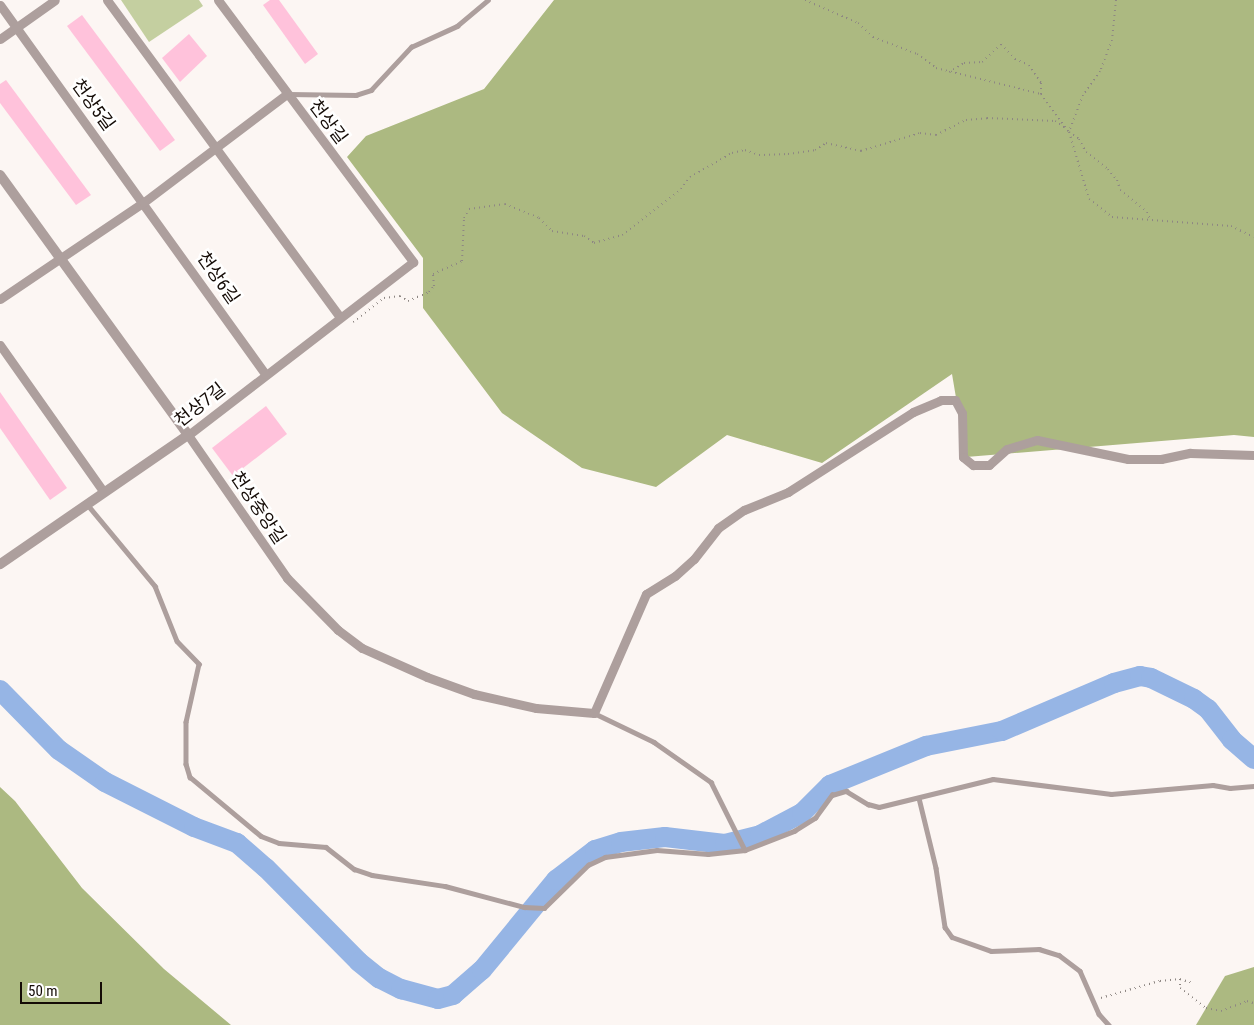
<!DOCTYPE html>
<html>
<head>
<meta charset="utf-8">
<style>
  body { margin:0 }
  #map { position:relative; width:1254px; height:1025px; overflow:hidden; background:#fcf6f3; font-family:"Roboto Condensed","Noto Sans KR",sans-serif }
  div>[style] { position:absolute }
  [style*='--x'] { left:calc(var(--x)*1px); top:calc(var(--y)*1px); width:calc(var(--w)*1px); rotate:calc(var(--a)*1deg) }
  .green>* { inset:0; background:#c4cfa0 }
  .forest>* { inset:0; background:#acb981 }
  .river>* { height:20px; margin:-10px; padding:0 10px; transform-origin:10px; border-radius:10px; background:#96b5e5 }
  .building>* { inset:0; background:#ffc2db }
  .path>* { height:2px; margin-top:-1px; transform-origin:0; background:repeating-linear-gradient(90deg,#8e8783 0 1px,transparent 0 5px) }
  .service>* { height:4.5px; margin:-2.25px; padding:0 2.25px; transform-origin:2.25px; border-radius:2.25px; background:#ad9f9d }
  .minor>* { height:9px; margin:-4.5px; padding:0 4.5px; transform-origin:4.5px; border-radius:4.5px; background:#ad9f9d }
  .tertiary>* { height:10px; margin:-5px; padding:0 5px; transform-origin:5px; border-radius:5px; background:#ad9f9d }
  span { translate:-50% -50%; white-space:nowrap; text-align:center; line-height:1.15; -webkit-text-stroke:5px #fff; paint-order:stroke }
  .street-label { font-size:18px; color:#140b06 }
  .scale { position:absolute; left:20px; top:982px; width:82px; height:22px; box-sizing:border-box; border:2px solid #140b06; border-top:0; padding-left:6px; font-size:15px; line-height:18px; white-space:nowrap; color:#140b06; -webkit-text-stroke:4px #fff; paint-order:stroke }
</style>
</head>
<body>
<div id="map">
  <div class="green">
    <i style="clip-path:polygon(121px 0,199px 0,203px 6px,149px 42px)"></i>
  </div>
  <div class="forest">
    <i style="clip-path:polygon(554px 0,1254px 0,1254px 437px,1234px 435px,966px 457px,952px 374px,822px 463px,727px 435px,656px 487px,582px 468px,502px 413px,423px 308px,423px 258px,347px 157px,366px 136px,484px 89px)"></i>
    <i style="clip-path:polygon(0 787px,15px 801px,82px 888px,164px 969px,231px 1025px,0 1025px)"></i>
    <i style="clip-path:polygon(1254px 967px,1254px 1025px,1196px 1025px,1225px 976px)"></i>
  </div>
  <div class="river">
    <i style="--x:0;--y:690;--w:84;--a:45.5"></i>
    <i style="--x:59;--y:750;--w:56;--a:34.8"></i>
    <i style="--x:105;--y:782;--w:100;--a:26.8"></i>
    <i style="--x:194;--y:827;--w:46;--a:20.4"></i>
    <i style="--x:237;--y:843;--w:38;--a:41"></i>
    <i style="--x:266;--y:868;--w:132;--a:45.3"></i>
    <i style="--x:359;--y:962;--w:26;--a:39"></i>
    <i style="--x:379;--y:978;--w:25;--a:27"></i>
    <i style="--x:401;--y:989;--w:38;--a:15"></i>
    <i style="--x:438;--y:999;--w:16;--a:-15"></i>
    <i style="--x:453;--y:995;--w:38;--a:-41"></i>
    <i style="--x:482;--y:970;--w:117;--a:-50.6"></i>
    <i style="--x:556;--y:880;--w:49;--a:-37.6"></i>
    <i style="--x:595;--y:850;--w:27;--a:-17"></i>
    <i style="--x:621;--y:842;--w:44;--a:-6.5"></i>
    <i style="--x:665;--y:837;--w:60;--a:6.7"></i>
    <i style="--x:725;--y:844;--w:36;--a:-14"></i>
    <i style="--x:760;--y:835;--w:47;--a:-27.6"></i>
    <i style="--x:802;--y:813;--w:40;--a:-45"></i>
    <i style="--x:830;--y:785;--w:104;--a:-22.1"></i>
    <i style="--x:926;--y:746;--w:77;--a:-11.2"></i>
    <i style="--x:1002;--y:731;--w:122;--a:-23.2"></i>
    <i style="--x:1114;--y:683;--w:27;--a:-15"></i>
    <i style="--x:1140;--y:676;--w:11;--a:10"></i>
    <i style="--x:1151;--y:678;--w:48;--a:26"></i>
    <i style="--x:1194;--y:699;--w:17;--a:36"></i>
    <i style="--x:1208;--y:709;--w:39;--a:52"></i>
    <i style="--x:1232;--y:740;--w:29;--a:41"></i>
  </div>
  <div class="building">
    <i style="clip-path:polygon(270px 0,279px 0,318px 54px,305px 64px,263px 5px)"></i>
    <i style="clip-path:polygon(82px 15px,175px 140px,160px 151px,67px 26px)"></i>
    <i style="clip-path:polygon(189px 34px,207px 56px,180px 82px,162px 58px)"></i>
    <i style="clip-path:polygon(6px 80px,91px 195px,76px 205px,0 103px,0 84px)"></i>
    <i style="clip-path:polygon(0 392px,67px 488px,50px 500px,0 428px)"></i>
    <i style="clip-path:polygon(266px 406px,287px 434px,233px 476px,212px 448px)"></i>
  </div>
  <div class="path">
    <i style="--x:805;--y:0;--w:58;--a:23.5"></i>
    <i style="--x:858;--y:23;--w:21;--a:43"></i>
    <i style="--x:873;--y:37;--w:47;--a:21.1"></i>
    <i style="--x:917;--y:54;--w:24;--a:36"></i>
    <i style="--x:936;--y:68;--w:108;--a:13.9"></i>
    <i style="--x:1041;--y:94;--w:47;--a:53.6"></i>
    <i style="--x:1069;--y:132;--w:70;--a:73.4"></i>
    <i style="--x:1089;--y:199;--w:29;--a:38"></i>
    <i style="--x:1112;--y:217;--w:119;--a:4.3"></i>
    <i style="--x:1231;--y:226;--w:25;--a:26"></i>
    <i style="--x:1116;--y:0;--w:40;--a:95.7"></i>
    <i style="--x:1112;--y:40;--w:33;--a:111"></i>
    <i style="--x:1100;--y:71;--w:29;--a:125"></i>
    <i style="--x:1083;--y:95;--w:40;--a:111"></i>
    <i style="--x:1069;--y:132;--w:12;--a:35"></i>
    <i style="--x:1079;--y:139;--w:15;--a:62"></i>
    <i style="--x:1086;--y:152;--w:28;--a:38"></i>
    <i style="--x:1108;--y:169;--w:14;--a:51"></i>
    <i style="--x:1117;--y:180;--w:10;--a:73"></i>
    <i style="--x:1120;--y:190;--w:35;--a:39"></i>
    <i style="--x:1147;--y:212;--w:8;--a:67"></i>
    <i style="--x:949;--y:72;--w:17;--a:-31"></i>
    <i style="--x:964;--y:63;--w:18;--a:-3"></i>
    <i style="--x:982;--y:62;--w:26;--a:-43"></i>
    <i style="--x:1001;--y:44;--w:21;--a:47"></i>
    <i style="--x:1015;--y:59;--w:15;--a:23"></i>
    <i style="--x:1029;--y:65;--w:22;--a:56"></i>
    <i style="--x:1041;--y:83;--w:11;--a:90"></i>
    <i style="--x:353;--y:322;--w:39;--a:-38"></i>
    <i style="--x:384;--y:298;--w:16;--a:-7"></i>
    <i style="--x:400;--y:296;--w:9;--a:32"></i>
    <i style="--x:408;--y:301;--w:23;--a:-23"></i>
    <i style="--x:429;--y:292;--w:8;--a:-50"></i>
    <i style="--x:434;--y:286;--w:12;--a:-95"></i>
    <i style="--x:433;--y:274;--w:32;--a:-24"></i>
    <i style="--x:462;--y:261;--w:43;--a:-87.3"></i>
    <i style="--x:464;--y:218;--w:10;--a:-61"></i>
    <i style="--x:469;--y:209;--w:36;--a:-8"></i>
    <i style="--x:505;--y:204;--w:37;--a:22"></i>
    <i style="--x:539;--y:218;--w:18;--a:45"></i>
    <i style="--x:552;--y:231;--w:32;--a:9"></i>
    <i style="--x:584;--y:236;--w:12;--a:35"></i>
    <i style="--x:594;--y:243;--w:29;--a:-16"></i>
    <i style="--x:622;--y:235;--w:75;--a:-37.9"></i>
    <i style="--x:681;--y:189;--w:15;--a:-53"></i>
    <i style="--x:690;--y:177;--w:48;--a:-29.7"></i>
    <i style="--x:732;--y:153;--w:13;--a:-13"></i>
    <i style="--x:745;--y:150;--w:15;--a:20"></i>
    <i style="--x:759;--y:155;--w:29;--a:-2"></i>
    <i style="--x:788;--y:154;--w:27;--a:-8"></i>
    <i style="--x:815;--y:150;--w:13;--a:-32"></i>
    <i style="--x:826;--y:143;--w:36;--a:13"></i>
    <i style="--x:861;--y:151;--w:62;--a:-17"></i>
    <i style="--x:920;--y:133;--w:16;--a:7"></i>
    <i style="--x:936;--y:135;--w:34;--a:-27"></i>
    <i style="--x:966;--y:120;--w:21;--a:-5"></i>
    <i style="--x:987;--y:118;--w:68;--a:2.5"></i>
    <i style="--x:1055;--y:121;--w:12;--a:35"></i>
    <i style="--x:1180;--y:979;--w:9;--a:90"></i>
    <i style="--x:1180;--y:988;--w:33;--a:38"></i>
    <i style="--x:1206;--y:1008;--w:15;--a:11"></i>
    <i style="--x:1221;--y:1011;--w:28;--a:-21"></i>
    <i style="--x:1247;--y:1001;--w:7;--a:16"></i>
    <i style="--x:1101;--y:998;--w:61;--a:-16.1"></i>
    <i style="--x:1160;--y:981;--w:20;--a:-6"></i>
    <i style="--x:1180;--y:979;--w:14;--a:17"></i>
  </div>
  <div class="service">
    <i style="--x:289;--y:94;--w:67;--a:0.9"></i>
    <i style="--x:356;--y:95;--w:16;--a:-18"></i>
    <i style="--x:371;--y:90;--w:59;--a:-47.1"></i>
    <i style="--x:411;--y:47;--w:51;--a:-24.5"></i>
    <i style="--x:457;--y:26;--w:40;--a:-40"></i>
    <i style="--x:87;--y:504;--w:107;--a:50.3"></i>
    <i style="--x:155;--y:586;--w:59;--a:68.2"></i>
    <i style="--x:177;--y:641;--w:32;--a:46"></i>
    <i style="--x:199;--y:664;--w:59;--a:102.6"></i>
    <i style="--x:186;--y:722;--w:42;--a:90"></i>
    <i style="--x:186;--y:764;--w:14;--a:73"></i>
    <i style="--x:190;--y:777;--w:92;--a:39.7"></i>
    <i style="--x:261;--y:836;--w:19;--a:21"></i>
    <i style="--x:279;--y:843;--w:47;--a:4.9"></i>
    <i style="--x:326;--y:847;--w:36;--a:38"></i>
    <i style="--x:354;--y:869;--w:19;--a:18"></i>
    <i style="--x:372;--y:875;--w:74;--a:8.6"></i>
    <i style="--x:445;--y:886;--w:82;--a:14.9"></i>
    <i style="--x:524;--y:907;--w:20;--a:3"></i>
    <i style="--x:544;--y:908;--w:62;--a:-44.3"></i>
    <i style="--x:588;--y:865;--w:19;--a:-25"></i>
    <i style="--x:605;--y:857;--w:52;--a:-7.7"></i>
    <i style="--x:657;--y:850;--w:51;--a:4.5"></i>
    <i style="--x:708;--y:854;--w:37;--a:-6"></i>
    <i style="--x:594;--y:713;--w:67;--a:25.8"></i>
    <i style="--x:654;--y:742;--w:70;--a:35.1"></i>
    <i style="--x:711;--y:782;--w:76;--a:63.4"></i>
    <i style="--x:745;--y:850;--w:53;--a:-21.2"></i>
    <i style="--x:794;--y:831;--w:25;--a:-32"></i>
    <i style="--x:815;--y:818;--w:29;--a:-54"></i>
    <i style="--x:832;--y:795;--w:15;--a:-16"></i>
    <i style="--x:846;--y:791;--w:26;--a:31"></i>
    <i style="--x:868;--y:804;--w:11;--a:15"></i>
    <i style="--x:879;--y:807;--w:117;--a:-13.8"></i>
    <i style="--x:993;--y:779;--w:119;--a:7.2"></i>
    <i style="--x:1111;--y:794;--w:102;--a:-5"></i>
    <i style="--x:1213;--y:785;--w:17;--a:10"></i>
    <i style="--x:1230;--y:788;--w:24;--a:-5"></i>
    <i style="--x:919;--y:798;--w:72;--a:76.3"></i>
    <i style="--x:936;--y:868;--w:60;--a:81.3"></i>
    <i style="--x:945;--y:927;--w:12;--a:55"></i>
    <i style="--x:952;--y:937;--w:41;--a:19.7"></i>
    <i style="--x:991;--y:951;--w:48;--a:-2.4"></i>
    <i style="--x:1039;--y:949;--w:21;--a:17"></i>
    <i style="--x:1059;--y:955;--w:26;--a:37"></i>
    <i style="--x:1080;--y:971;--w:47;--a:66.2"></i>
    <i style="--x:1099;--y:1014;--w:15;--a:48"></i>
  </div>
  <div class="minor">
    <i style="--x:107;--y:0;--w:393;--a:53.7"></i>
    <i style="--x:218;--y:0;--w:327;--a:53.3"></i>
    <i style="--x:413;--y:262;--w:284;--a:142.4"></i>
    <i style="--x:188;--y:435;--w:174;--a:55.3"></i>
    <i style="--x:287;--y:578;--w:73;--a:45.6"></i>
    <i style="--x:338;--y:630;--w:30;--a:37"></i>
    <i style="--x:362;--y:648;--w:71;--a:24"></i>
    <i style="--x:427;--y:677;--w:50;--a:19.9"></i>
    <i style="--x:474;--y:694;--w:64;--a:12.7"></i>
    <i style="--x:536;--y:708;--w:58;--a:4.9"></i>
    <i style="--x:594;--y:713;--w:130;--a:-66.4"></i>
    <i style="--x:646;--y:594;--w:34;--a:-32"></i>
    <i style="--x:675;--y:576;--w:25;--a:-42"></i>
    <i style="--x:694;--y:559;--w:39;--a:-52"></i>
    <i style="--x:718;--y:528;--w:32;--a:-35"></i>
    <i style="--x:744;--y:510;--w:48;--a:-22.2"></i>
    <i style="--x:788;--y:492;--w:148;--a:-32.6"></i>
    <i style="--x:913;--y:412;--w:30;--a:-23"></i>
    <i style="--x:941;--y:400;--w:14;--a:0"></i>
    <i style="--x:955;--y:400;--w:15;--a:62"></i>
    <i style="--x:962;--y:413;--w:44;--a:88.7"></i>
    <i style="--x:963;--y:457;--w:13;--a:39"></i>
    <i style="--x:973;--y:465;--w:16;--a:0"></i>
    <i style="--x:989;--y:465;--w:24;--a:-42"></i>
    <i style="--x:1007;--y:449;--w:31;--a:-17"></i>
    <i style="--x:1037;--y:440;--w:93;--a:11.8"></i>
    <i style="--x:1128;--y:459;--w:33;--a:0"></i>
    <i style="--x:1161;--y:459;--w:30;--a:-12"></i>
    <i style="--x:1190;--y:453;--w:64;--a:1.8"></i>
    <i style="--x:0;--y:5;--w:454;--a:54.3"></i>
    <i style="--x:0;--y:39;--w:67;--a:-35.3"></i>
    <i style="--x:0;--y:299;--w:174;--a:-34"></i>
    <i style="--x:144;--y:202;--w:179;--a:-37.1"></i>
    <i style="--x:0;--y:345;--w:179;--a:54.8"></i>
  </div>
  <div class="tertiary">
    <i style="--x:0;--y:175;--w:321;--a:54.1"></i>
    <i style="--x:188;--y:435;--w:228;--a:145.5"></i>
  </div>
  <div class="street-label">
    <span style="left:93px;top:105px;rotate:54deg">천상5길</span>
    <span style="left:328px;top:122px;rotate:53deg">천상길</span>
    <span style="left:218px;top:278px;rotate:55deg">천상6길</span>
    <span style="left:200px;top:405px;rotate:-38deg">천상7길</span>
    <span style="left:258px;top:508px;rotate:56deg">천상중앙길</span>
  </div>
  <div class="scale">50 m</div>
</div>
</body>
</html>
